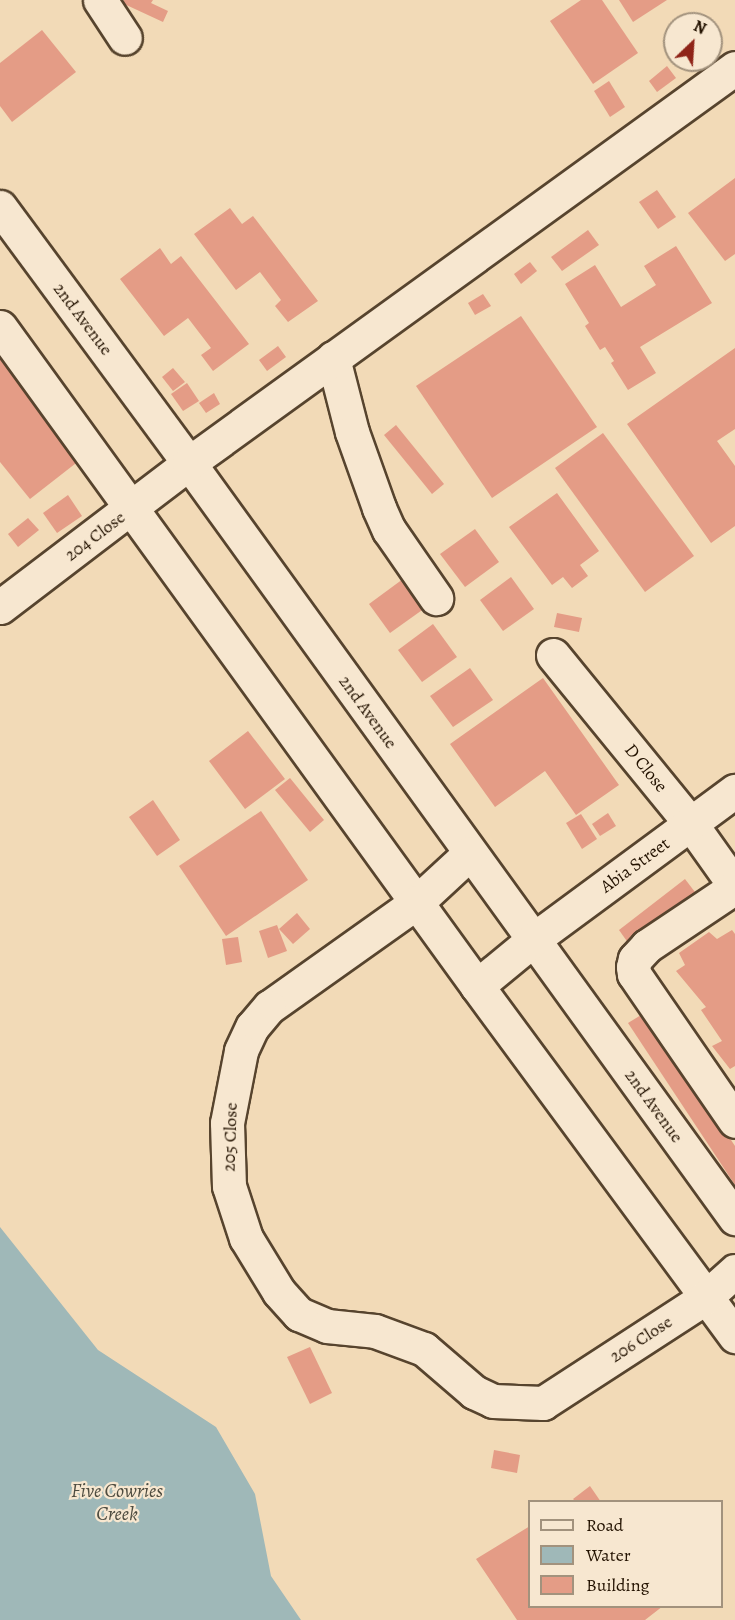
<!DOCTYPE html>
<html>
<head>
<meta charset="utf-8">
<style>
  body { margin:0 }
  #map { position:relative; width:735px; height:1620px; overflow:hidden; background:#f2dab7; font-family:Alegreya,serif }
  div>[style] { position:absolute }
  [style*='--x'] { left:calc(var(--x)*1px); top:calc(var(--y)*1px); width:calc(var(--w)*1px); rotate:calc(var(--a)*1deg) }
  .water>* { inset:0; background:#9fb8b8 }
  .building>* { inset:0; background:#e49c86 }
  .roads { filter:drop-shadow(2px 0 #57442e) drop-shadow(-2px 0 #57442e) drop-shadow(0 2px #57442e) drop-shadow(0 -2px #57442e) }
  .minor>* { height:33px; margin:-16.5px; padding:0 16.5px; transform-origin:16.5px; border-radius:16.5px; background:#f7e7d0 }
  span { translate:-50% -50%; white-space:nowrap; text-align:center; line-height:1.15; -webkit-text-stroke:4.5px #f7e7d0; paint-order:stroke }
  .street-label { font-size:18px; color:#231200 }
  .water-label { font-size:20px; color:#4e4c40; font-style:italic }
  .legend { position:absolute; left:528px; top:1500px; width:195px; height:108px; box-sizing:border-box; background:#f7e7d0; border:2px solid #a2927d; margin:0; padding:8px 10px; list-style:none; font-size:18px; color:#231200 }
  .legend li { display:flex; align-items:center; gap:12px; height:30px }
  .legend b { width:30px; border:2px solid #a2927d }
  .north { position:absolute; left:663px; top:12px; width:60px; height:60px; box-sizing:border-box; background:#f7e7d0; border:2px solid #a2927d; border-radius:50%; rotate:25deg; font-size:16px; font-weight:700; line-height:24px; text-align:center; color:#231200 }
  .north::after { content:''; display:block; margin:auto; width:21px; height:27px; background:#8f2418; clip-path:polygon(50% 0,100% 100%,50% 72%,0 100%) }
</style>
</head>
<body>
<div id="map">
  <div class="water">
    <i style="clip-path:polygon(0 1227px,98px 1350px,216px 1427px,255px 1494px,271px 1576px,301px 1620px,0 1620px)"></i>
  </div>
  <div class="building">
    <i style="clip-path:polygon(124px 0,153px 0,151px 3px,168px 11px,163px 22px,122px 3px)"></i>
    <i style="clip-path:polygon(581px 0,602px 0,638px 53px,593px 84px,550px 21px)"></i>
    <i style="clip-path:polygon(619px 0,667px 0,633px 22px)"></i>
    <i style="clip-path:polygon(42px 30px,76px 72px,12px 122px,0 106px,0 63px)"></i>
    <i style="clip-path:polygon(667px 66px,676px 78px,657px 92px,649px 81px)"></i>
    <i style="clip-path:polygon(609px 81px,625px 107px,610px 117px,594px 91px)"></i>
    <i style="clip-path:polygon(735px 178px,735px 254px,725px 261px,688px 213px)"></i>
    <i style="clip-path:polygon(657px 190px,676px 217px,658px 229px,639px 202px)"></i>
    <i style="clip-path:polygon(230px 208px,242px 224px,253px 216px,318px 301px,288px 322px,275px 306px,281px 300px,260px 272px,236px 290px,194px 234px)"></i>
    <i style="clip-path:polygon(588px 230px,599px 245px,562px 271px,551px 257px)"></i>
    <i style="clip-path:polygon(676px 246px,712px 303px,640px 347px,656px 373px,628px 390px,611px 363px,614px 361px,605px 347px,600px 350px,585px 326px,589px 323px,565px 284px,595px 265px,621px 307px,656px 285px,644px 266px)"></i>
    <i style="clip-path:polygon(160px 248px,171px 264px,181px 256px,249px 344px,213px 371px,201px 355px,211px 348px,188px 318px,164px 336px,120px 279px)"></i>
    <i style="clip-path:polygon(530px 262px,537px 271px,521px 284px,514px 274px)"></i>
    <i style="clip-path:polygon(483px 294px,491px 306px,475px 315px,468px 303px)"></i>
    <i style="clip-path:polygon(521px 316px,597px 427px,492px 498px,416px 386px)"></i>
    <i style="clip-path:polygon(278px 346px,286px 357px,267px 371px,259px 360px)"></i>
    <i style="clip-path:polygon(735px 348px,735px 429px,717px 441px,735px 466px,735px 526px,711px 543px,627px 424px)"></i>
    <i style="clip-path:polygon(0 359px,80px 460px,30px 499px,0 462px)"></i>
    <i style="clip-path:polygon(173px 368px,185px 382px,173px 391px,162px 377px)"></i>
    <i style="clip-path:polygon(187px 383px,199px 401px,183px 411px,171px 394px)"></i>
    <i style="clip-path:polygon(214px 393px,220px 404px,206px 413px,199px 403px)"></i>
    <i style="clip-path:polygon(396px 425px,444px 484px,432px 494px,384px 435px)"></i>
    <i style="clip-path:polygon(603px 433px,694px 556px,645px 592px,555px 468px)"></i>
    <i style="clip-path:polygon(557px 493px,599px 551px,580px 565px,588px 576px,572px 588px,563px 577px,552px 585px,509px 527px)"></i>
    <i style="clip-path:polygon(68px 495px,82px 516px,57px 533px,43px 513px)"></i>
    <i style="clip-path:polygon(28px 518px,39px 530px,18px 547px,8px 534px)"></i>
    <i style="clip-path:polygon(475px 529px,499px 562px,465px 587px,440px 554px)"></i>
    <i style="clip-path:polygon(511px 577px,534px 609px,503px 631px,480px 600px)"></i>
    <i style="clip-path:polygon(403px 579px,425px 608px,390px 633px,369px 604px)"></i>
    <i style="clip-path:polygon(557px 613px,582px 618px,579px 632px,554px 627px)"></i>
    <i style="clip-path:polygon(433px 624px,457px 657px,422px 682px,398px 650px)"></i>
    <i style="clip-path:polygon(470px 668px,493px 700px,453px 727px,430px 696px)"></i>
    <i style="clip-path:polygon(543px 678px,619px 785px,576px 815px,545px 771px,495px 807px,450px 744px)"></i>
    <i style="clip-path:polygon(248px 731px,285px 779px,245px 809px,209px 761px)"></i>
    <i style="clip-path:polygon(290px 778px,324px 820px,310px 832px,275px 790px)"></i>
    <i style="clip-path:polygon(153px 800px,180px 840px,157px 856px,129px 817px)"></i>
    <i style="clip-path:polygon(261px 811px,308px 880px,226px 936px,179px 866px)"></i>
    <i style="clip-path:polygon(608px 813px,616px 826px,600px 836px,592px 824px)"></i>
    <i style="clip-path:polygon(581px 814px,597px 839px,582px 849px,566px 823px)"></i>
    <i style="clip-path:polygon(685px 879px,698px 896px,631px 947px,619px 930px)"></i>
    <i style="clip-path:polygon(297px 913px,310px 929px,293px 944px,279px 929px)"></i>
    <i style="clip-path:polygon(277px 925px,287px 951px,268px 958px,259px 931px)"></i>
    <i style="clip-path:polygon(732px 930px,735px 934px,735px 1066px,730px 1069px,712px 1046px,722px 1041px,701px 1010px,706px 1007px,676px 971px,685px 965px,679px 953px,709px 932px,717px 939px)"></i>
    <i style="clip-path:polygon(238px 937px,242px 962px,226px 965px,222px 939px)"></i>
    <i style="clip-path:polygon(646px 1012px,735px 1146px,735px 1185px,628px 1023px)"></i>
    <i style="clip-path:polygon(310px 1347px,332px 1393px,310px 1404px,287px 1357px)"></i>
    <i style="clip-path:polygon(494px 1450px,520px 1455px,517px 1473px,491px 1468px)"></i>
    <i style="clip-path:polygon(590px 1486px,601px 1502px,576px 1502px,573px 1499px)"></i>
    <i style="clip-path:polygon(530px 1526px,530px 1606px,663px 1606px,645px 1620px,517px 1620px,476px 1559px)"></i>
  </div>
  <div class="roads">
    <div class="minor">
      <i style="--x:100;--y:0;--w:45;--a:56.7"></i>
      <i style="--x:0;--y:207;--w:318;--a:53.6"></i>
      <i style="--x:189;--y:463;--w:932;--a:54.13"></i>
      <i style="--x:0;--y:327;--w:814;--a:54.1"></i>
      <i style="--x:477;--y:986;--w:435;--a:53.6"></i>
      <i style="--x:333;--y:358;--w:76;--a:75.6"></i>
      <i style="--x:352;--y:432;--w:81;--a:70.4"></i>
      <i style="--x:379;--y:508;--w:24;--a:66"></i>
      <i style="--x:389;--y:530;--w:83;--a:55.3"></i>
      <i style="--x:0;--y:607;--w:238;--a:-37.3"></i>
      <i style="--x:189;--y:463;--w:674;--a:-35.88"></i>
      <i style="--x:553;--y:655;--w:218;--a:50.8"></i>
      <i style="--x:691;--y:824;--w:76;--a:54.6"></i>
      <i style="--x:470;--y:853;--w:72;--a:137.2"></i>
      <i style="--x:417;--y:902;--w:181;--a:144.6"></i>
      <i style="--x:269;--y:1007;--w:26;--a:130"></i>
      <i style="--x:252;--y:1027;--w:26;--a:115"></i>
      <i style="--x:241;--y:1051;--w:73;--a:101"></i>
      <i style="--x:227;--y:1123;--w:63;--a:88.2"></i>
      <i style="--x:229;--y:1186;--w:55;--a:71.9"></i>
      <i style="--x:246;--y:1238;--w:63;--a:58.6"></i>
      <i style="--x:279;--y:1292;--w:30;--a:48"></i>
      <i style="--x:299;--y:1314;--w:30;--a:23"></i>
      <i style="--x:327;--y:1326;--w:48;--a:5.9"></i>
      <i style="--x:375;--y:1331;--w:52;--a:20.2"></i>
      <i style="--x:424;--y:1349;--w:66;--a:40.7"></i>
      <i style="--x:474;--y:1392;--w:21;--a:25"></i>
      <i style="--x:493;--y:1401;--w:50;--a:2.3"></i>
      <i style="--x:543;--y:1403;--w:194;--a:-33"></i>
      <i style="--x:706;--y:1297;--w:39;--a:-42"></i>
      <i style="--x:735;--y:887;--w:106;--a:146.2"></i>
      <i style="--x:647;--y:946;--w:18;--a:133"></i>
      <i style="--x:635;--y:959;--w:8;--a:104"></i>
      <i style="--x:633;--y:967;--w:7;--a:82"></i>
      <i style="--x:634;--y:974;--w:178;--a:55.5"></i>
      <i style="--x:477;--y:986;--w:74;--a:-39.5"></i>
      <i style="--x:534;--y:939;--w:250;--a:-36.4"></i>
    </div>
  </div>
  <div class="street-label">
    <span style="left:83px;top:319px;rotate:53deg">2nd Avenue</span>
    <span style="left:95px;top:536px;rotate:-37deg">204 Close</span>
    <span style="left:368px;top:712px;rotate:54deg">2nd Avenue</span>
    <span style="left:646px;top:768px;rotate:51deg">D Close</span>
    <span style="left:635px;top:865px;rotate:-36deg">Abia Street</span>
    <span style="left:654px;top:1106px;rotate:54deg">2nd Avenue</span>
    <span style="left:230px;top:1137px;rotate:-88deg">205 Close</span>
    <span style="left:641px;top:1339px;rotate:-33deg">206 Close</span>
  </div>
  <div class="water-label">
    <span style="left:117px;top:1502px">Five Cowries<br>Creek</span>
  </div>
  <ul class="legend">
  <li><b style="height:8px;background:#f7e7d0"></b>Road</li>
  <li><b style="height:16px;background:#9fb8b8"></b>Water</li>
  <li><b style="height:16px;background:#e49c86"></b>Building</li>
  </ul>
  <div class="north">N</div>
</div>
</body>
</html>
